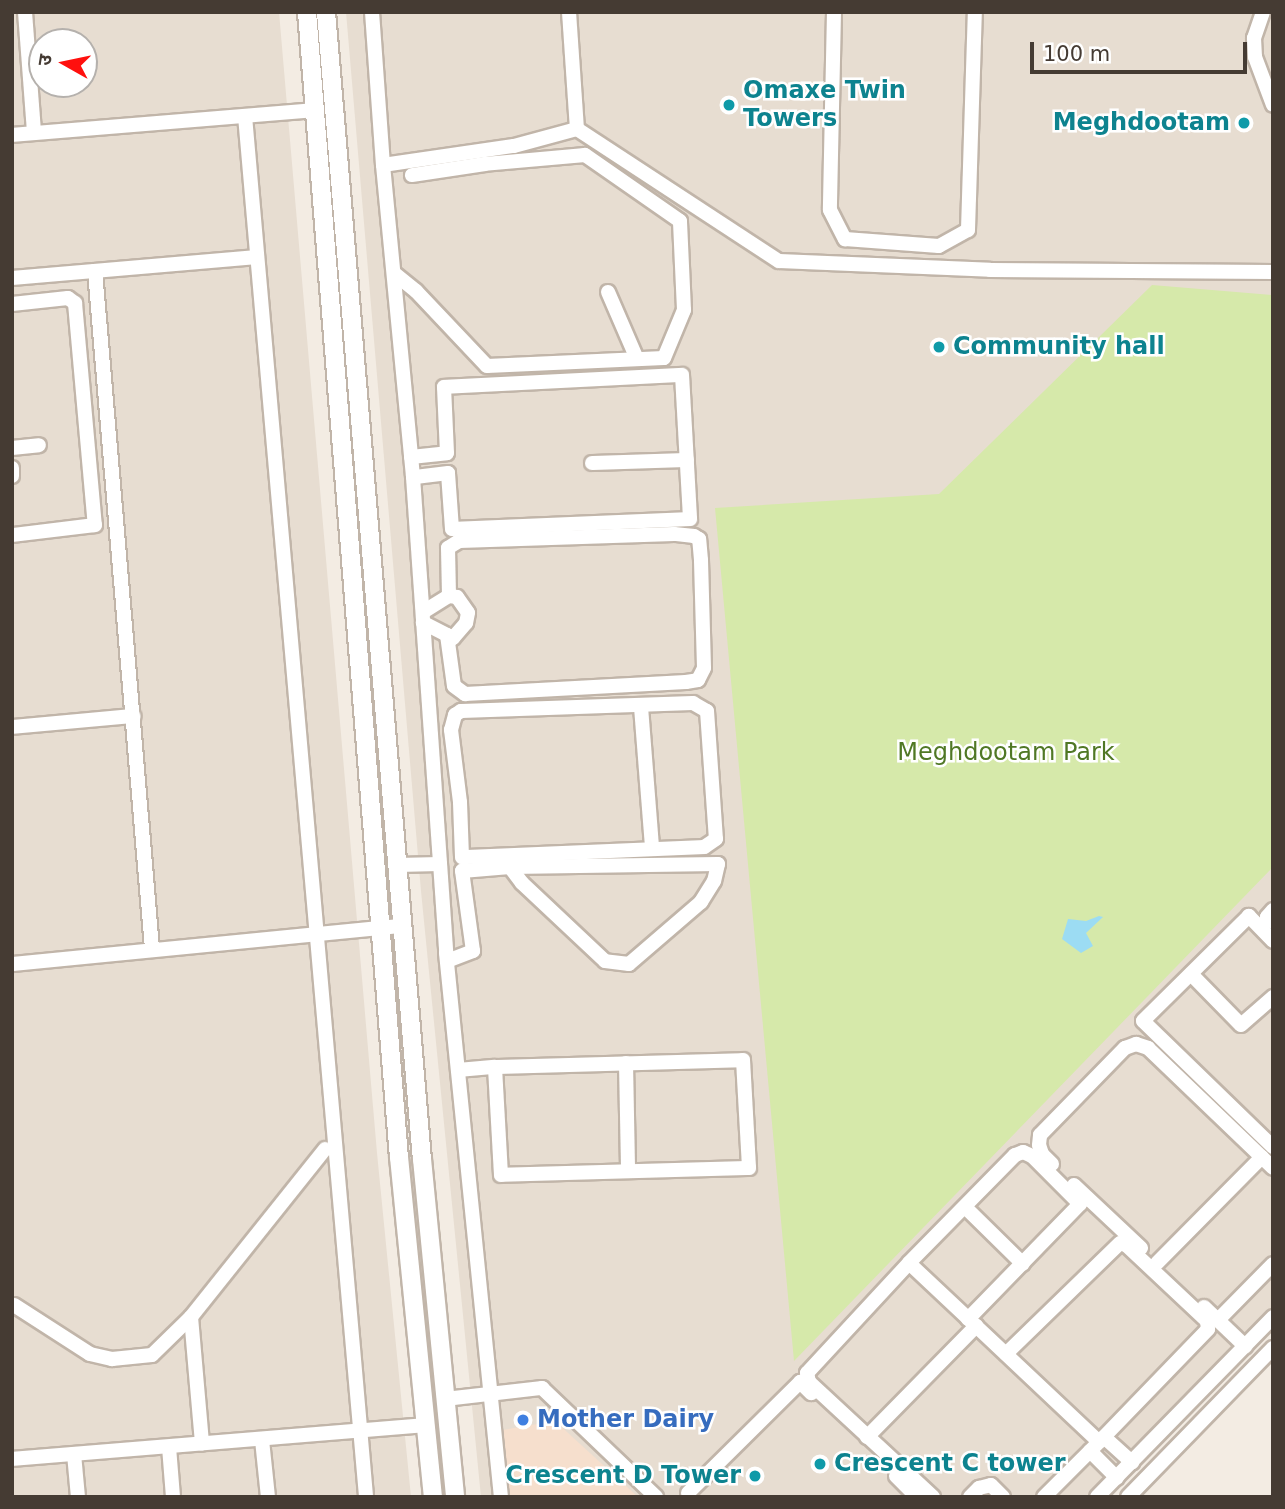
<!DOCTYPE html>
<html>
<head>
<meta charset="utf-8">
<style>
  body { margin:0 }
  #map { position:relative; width:1285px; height:1509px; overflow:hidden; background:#f3ece3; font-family:"DejaVu Sans","Noto Sans Devanagari",sans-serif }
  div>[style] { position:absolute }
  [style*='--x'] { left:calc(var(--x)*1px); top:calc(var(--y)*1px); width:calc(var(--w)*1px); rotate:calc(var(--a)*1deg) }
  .residential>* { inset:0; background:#e7ddd1 }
  .commercial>* { inset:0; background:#f6dfcd }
  .green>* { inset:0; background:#d6e9aa }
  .water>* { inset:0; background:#9cdcf3 }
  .roads { filter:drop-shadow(2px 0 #c1b5a9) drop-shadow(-2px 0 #c1b5a9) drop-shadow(0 2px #c1b5a9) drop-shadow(0 -2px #c1b5a9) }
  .minor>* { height:14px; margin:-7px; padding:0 7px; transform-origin:7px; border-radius:7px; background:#fff }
  .tertiary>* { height:18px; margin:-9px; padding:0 9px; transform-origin:9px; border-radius:9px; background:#fff }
  .dots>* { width:19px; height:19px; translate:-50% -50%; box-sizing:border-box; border:4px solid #fff; border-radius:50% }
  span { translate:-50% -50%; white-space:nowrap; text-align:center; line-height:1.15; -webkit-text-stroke:5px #fff; paint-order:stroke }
  .culture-label { font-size:24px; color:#0d838f; font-weight:700 }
  .left { translate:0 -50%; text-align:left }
  .right { translate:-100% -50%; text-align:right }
  .park-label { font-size:24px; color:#507825 }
  .shop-label { font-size:24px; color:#366cbe; font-weight:700 }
  .frame { position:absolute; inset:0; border:14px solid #453b33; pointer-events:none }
  .north { position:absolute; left:28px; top:28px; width:70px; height:70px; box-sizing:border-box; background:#fff; border:2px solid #b5b1ad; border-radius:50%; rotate:279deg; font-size:19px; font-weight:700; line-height:28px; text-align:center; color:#453b33 }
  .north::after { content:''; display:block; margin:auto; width:24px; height:32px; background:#ff100e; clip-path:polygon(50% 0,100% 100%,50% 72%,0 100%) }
  .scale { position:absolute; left:1030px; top:42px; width:217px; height:32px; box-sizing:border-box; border:4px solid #453b33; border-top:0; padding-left:9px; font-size:21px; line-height:24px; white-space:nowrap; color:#453b33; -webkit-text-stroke:5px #fff; paint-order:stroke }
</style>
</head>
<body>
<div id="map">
  <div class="residential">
    <i style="clip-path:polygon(evenodd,12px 12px,279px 12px,377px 1153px,411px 1497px,12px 1497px,12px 12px,42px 42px,84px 42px,84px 84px,42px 84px,42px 42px)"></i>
    <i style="clip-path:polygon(346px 12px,1273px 12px,1273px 1307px,1094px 1497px,481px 1497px,421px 891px)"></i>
  </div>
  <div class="commercial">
    <i style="clip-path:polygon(555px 1421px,638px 1497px,508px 1497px,497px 1431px)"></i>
  </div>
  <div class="green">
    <i style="clip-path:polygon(1152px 285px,1273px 295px,1273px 867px,794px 1361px,715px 508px,939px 494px)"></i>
  </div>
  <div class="water">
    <i style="clip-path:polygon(1099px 916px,1103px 917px,1086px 933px,1093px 946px,1081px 953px,1062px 939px,1068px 919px,1086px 921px)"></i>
  </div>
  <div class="roads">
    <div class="minor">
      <i style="--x:25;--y:12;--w:121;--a:85.7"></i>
      <i style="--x:372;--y:12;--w:153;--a:85.9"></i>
      <i style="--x:383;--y:165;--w:313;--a:84.5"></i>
      <i style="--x:413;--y:477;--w:477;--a:86"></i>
      <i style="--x:446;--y:953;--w:547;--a:84.23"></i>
      <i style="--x:569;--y:12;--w:117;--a:86.1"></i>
      <i style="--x:577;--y:129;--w:241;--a:33.2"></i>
      <i style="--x:779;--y:261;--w:211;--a:2.4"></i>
      <i style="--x:990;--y:270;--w:283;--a:0.4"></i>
      <i style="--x:834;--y:12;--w:198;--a:91.2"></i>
      <i style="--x:830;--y:210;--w:33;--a:63"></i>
      <i style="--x:845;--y:239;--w:94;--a:4.3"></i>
      <i style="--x:939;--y:246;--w:33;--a:-29"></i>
      <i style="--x:968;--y:230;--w:218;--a:-88.2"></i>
      <i style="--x:1263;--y:12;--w:28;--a:109"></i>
      <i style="--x:1254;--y:38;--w:19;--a:87"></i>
      <i style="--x:1255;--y:57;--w:51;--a:69.4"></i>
      <i style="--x:245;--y:116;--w:1386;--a:84.99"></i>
      <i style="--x:12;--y:135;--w:304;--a:-4.7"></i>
      <i style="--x:383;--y:165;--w:132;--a:-8.3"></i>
      <i style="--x:514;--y:146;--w:65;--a:-15.1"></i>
      <i style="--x:95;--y:271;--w:679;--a:85.19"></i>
      <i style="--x:395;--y:274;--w:27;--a:39"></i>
      <i style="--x:416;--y:291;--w:103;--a:46.6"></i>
      <i style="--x:487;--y:366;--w:177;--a:-2.6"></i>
      <i style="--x:664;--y:358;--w:52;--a:-67.4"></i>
      <i style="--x:684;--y:310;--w:89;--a:-92.6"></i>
      <i style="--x:680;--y:221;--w:116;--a:-145.2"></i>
      <i style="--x:585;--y:155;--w:100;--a:174.9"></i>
      <i style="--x:485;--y:164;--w:74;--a:171.4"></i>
      <i style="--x:12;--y:278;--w:246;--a:-4.9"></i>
      <i style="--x:608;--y:292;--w:73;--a:66.6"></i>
      <i style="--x:12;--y:304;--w:56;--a:-6.1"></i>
      <i style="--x:68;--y:298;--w:9;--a:36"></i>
      <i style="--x:75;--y:303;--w:223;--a:84.9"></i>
      <i style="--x:95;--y:525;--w:84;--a:173.1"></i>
      <i style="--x:12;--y:448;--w:27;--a:-6"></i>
      <i style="--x:411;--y:457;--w:36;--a:-6"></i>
      <i style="--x:447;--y:453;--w:66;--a:-92.6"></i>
      <i style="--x:444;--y:387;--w:238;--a:-2.9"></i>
      <i style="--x:682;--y:375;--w:144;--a:86.8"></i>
      <i style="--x:690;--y:519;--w:238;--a:177.6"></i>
      <i style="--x:452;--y:529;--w:56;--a:-94.1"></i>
      <i style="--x:448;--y:473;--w:35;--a:173"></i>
      <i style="--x:592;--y:463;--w:95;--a:-1.8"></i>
      <i style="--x:12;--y:468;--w:8;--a:90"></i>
      <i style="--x:423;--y:612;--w:31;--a:-32"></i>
      <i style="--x:449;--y:596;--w:8;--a:7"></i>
      <i style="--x:457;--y:597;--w:19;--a:55"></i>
      <i style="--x:468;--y:613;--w:10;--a:101"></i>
      <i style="--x:466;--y:623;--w:20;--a:131"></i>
      <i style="--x:453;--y:638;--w:34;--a:-153"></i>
      <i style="--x:447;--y:635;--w:51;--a:82.2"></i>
      <i style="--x:454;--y:686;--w:14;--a:36"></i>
      <i style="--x:465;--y:694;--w:221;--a:-3.1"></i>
      <i style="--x:686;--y:682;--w:12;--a:-9"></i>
      <i style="--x:698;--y:680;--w:13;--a:-63"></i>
      <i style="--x:704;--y:668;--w:108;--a:-91.6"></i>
      <i style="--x:701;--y:560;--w:21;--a:-95"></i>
      <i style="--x:699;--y:539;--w:6;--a:-149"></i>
      <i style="--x:694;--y:536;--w:20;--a:-174"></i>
      <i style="--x:674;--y:534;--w:215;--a:178.1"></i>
      <i style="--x:459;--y:541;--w:13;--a:148"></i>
      <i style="--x:448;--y:548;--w:48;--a:88.8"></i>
      <i style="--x:693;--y:703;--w:16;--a:30"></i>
      <i style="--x:707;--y:711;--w:128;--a:86"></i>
      <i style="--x:716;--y:839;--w:14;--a:146"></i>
      <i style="--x:704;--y:847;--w:242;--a:177.6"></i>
      <i style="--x:462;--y:857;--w:55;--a:-92.1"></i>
      <i style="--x:460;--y:802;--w:73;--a:-97.1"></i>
      <i style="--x:451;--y:730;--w:16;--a:-75"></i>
      <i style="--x:455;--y:715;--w:7;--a:-34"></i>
      <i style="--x:461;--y:711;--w:232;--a:-2"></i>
      <i style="--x:641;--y:707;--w:141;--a:85.5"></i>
      <i style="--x:12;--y:727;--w:122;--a:-5.2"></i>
      <i style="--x:397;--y:865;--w:43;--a:-1.3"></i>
      <i style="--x:1273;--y:910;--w:9;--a:131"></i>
      <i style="--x:1267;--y:917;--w:8;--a:40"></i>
      <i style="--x:1273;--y:941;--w:35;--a:-134"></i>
      <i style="--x:1249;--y:916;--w:149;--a:135.3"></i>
      <i style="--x:1143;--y:1021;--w:181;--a:44.1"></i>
      <i style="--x:447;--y:961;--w:28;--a:-21"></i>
      <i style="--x:473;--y:951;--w:81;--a:-97.8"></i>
      <i style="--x:462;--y:871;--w:48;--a:-4.8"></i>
      <i style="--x:510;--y:867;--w:208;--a:-0.8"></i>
      <i style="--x:718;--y:864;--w:17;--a:103"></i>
      <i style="--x:714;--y:881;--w:25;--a:122"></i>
      <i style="--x:701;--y:902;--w:95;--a:139.3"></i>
      <i style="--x:629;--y:964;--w:24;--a:-173"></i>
      <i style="--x:605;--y:961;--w:114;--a:-136.8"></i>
      <i style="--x:522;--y:883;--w:20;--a:-127"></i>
      <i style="--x:12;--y:964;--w:393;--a:-5.6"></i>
      <i style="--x:1191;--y:974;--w:71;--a:45.6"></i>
      <i style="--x:1241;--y:1025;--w:43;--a:-41.2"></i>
      <i style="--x:626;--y:1063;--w:108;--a:88.9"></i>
      <i style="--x:458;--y:1070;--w:37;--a:-5"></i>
      <i style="--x:495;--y:1067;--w:248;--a:-1.6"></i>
      <i style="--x:743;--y:1060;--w:108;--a:86.8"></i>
      <i style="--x:749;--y:1168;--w:248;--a:178.4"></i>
      <i style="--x:501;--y:1175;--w:108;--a:-93.2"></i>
      <i style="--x:1052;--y:1164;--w:14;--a:-135"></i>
      <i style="--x:1042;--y:1154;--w:9;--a:-108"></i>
      <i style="--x:1039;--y:1145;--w:10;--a:-84"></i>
      <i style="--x:1040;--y:1135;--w:122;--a:-45.7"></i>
      <i style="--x:1125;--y:1048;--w:12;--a:-20"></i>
      <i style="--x:1136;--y:1044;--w:13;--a:18"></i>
      <i style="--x:1148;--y:1048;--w:173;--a:43.8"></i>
      <i style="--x:1074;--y:1185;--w:92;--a:43.2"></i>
      <i style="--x:965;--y:1207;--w:81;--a:44.5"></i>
      <i style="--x:909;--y:1263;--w:150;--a:132.8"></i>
      <i style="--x:807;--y:1373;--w:9;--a:77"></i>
      <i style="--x:809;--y:1382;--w:169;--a:42.8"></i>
      <i style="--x:1157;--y:1263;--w:149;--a:-45.3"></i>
      <i style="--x:14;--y:1305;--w:90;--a:32.8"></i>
      <i style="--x:90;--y:1354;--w:23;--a:13"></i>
      <i style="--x:112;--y:1359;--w:40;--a:-5.7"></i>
      <i style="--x:152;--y:1355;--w:54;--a:-44.3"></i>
      <i style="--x:191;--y:1317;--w:127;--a:85"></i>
      <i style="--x:1204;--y:1307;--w:57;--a:43.6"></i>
      <i style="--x:191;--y:1317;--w:215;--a:-51.4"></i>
      <i style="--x:968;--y:1319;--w:161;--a:-45.8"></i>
      <i style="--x:1080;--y:1204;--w:68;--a:-135"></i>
      <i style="--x:1032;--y:1156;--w:10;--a:-156"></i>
      <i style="--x:1023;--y:1152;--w:9;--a:159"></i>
      <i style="--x:1015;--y:1155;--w:151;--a:134.5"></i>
      <i style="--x:909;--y:1263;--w:92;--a:43.2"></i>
      <i style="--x:976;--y:1326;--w:169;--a:43.3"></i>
      <i style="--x:1099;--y:1442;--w:157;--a:-46"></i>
      <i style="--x:1208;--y:1329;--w:8;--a:-97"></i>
      <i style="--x:1207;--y:1321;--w:111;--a:-136.8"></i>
      <i style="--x:1126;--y:1245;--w:6;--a:-162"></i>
      <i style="--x:1120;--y:1243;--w:159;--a:135.8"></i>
      <i style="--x:1218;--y:1320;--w:78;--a:-45.5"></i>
      <i style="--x:445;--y:1399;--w:98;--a:-6.5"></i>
      <i style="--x:542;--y:1388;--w:158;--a:43.7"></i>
      <i style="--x:867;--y:1437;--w:156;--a:-45.5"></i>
      <i style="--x:1104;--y:1437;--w:38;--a:42"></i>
      <i style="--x:262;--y:1440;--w:57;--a:84"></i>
      <i style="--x:169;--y:1447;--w:50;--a:85.4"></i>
      <i style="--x:1090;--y:1451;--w:38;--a:45"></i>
      <i style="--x:74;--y:1454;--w:43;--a:84.7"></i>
      <i style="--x:12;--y:1459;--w:415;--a:-4.7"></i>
      <i style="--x:896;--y:1476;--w:30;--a:45"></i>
      <i style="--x:688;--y:1493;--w:158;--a:-44.7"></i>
      <i style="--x:800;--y:1382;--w:16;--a:45"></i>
      <i style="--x:970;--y:1497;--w:13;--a:-45"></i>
      <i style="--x:979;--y:1488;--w:12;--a:-14"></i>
      <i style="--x:991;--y:1485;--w:17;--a:45"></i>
      <i style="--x:1044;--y:1497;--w:78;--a:-45"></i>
      <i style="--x:1097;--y:1497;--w:252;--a:-45.6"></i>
      <i style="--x:1128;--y:1497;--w:208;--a:-45.8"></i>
    </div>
    <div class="tertiary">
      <i style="--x:307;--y:12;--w:1149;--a:85.41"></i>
      <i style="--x:399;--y:1157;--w:342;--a:84.3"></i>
      <i style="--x:326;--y:12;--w:1151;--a:85.22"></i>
      <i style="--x:422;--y:1159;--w:340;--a:84.4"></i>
    </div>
  </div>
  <div class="dots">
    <i style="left:729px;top:105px;background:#0f9aa8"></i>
    <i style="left:1244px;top:123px;background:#0f9aa8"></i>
    <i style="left:939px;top:347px;background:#0f9aa8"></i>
    <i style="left:523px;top:1420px;background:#3f7fe0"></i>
    <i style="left:820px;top:1464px;background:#0f9aa8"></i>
    <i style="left:755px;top:1476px;background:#0f9aa8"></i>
  </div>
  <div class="culture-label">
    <span class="left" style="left:743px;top:105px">Omaxe Twin<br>Towers</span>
    <span class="right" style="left:1230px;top:123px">Meghdootam</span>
    <span class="left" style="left:953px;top:347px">Community hall</span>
    <span class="left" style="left:834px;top:1464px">Crescent C tower</span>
    <span class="right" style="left:741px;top:1476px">Crescent D Tower</span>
  </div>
  <div class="park-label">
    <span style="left:1006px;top:753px">Meghdootam Park</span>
  </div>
  <div class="shop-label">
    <span class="left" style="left:537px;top:1420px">Mother Dairy</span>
  </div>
  <div class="frame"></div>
  <div class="north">उ</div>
  <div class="scale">100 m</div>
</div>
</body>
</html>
